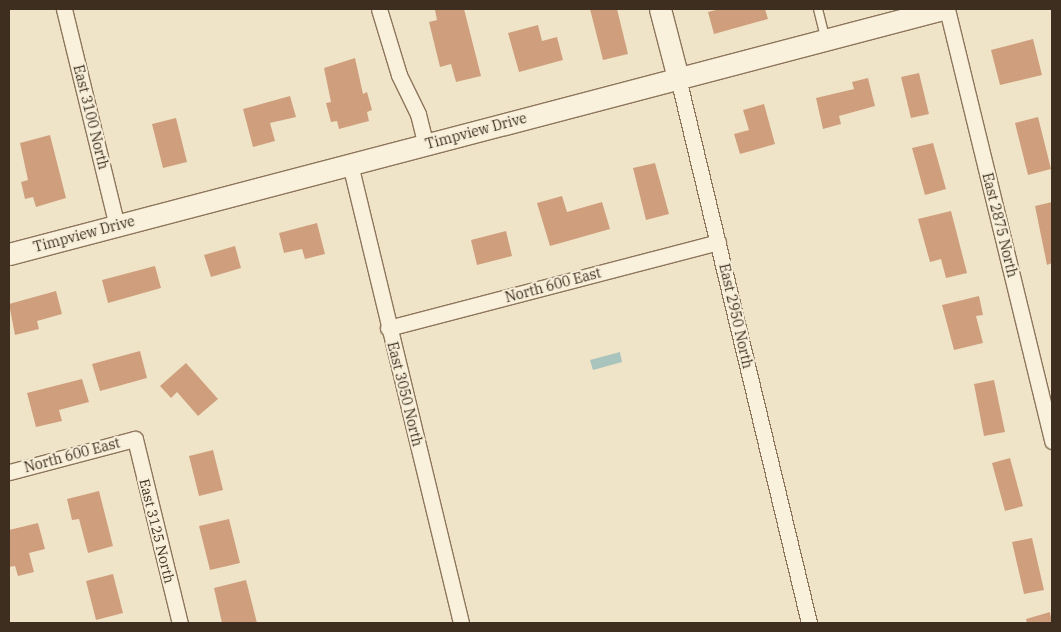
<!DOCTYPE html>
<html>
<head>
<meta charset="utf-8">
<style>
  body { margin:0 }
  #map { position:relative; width:1061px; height:632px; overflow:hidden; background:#f0e4c8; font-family:"IBM Plex Serif",serif }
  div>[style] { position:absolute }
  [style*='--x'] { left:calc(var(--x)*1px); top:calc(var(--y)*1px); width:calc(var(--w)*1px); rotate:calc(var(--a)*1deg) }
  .water>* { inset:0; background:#a9c4bc }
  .building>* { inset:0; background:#cf9f7d }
  .roads { filter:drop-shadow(1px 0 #8d765c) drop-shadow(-1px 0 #8d765c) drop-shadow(0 1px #8d765c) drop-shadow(0 -1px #8d765c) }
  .lane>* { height:8px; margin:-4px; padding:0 4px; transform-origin:4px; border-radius:4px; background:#faf1dc }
  .street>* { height:15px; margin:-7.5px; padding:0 7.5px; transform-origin:7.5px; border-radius:7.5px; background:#faf1dc }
  .secondary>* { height:21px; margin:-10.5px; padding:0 10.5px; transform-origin:10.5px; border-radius:10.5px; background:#faf1dc }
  span { translate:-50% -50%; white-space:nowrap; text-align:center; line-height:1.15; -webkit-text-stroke:4px #f7eed8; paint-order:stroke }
  .street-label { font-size:14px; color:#3d2e20 }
  .frame { position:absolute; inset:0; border:10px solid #3d2e20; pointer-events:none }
</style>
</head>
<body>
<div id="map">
  <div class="water">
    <i style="clip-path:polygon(620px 352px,622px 362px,593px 370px,590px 360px)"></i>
  </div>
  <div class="building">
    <i style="clip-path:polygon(464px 9px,481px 76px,456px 82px,451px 64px,440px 67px,429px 22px,437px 20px,435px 10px)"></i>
    <i style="clip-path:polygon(590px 9px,617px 9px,628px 54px,603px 60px)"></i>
    <i style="clip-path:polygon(720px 9px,765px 9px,768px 19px,714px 34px,708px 12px)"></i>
    <i style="clip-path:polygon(538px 25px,542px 41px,557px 37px,563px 60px,519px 72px,508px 33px)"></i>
    <i style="clip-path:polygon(1033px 39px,1042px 75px,1000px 85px,991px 50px)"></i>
    <i style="clip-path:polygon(355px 58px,363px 94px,367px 92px,372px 110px,367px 112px,369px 121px,339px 129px,337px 121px,331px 122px,326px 103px,331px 102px,324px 68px)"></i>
    <i style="clip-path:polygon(919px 73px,929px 114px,911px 118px,901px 77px)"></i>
    <i style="clip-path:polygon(868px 78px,875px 106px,839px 116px,841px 124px,823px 129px,816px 98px,854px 89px,852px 82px)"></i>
    <i style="clip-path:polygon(290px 96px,296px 117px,270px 123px,275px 141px,253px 147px,243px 109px)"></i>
    <i style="clip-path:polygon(764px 104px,775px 144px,740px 154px,734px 134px,749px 130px,743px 110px)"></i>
    <i style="clip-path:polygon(1038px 117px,1051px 169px,1028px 175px,1015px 123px)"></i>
    <i style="clip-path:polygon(176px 118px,187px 162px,163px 168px,152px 124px)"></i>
    <i style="clip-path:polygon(50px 135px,66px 198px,36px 207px,33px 197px,25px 199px,21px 182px,28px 180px,20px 143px)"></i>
    <i style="clip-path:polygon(933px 143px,946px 189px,925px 195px,912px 148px)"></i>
    <i style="clip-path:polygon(655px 163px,669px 214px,646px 220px,633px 168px)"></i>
    <i style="clip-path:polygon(562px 196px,567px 212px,602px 202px,610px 229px,550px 246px,537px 203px)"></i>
    <i style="clip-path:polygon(1052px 202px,1052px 263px,1047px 265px,1035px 206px)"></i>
    <i style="clip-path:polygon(951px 211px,967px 273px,946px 278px,941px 259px,930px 262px,918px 219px)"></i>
    <i style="clip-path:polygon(317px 223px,325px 254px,305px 259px,302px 249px,284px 253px,279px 233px)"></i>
    <i style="clip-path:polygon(506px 231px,512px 256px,477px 265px,471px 240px)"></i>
    <i style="clip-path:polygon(235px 246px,241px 268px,211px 277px,204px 255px)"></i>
    <i style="clip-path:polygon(155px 266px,161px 288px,108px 303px,102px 280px)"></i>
    <i style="clip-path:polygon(56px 291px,62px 314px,37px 321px,39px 329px,15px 335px,9px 304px)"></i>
    <i style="clip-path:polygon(979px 296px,983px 315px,976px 316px,983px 343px,954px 350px,942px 305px)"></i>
    <i style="clip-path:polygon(140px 351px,147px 378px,100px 391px,92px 364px)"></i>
    <i style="clip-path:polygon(186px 363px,218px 399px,198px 416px,177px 392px,171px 398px,160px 386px)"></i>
    <i style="clip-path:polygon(82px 379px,89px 402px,59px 410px,62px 421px,36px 427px,27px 393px)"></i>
    <i style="clip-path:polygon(994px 380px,1005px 432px,984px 436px,974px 384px)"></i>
    <i style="clip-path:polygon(213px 450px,223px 490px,199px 496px,189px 456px)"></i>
    <i style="clip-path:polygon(1010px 458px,1023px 506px,1005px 511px,992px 463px)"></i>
    <i style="clip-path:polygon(99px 491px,113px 546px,88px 553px,79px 519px,72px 520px,67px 499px)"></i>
    <i style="clip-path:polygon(229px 519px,240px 563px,210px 570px,199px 526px)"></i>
    <i style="clip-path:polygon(38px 523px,45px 549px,29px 553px,34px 572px,18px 576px,15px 566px,9px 567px,9px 530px)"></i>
    <i style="clip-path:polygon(1032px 538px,1044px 590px,1024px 594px,1012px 542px)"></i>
    <i style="clip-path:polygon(113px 574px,123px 613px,96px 620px,86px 581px)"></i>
    <i style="clip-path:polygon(246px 580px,257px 623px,222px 623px,214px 588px)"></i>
    <i style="clip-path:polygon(1050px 612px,1052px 623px,1027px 623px,1026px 619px)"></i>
  </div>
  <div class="roads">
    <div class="lane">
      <i style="--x:818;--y:9;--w:30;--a:76"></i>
    </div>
    <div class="street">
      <i style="--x:64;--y:9;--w:223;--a:76.3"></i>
      <i style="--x:379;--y:9;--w:69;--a:73.1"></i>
      <i style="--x:399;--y:75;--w:43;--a:64"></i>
      <i style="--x:418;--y:114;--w:32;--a:76"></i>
      <i style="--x:947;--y:9;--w:445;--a:76.3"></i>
      <i style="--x:678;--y:78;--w:561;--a:76.48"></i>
      <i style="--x:350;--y:164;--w:472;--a:76.4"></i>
      <i style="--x:388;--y:328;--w:341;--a:-14.6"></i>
      <i style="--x:9;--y:472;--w:130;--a:-14.7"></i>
      <i style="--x:135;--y:439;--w:189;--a:76.3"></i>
    </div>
    <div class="secondary">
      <i style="--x:660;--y:9;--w:71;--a:75.4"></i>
      <i style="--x:9;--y:254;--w:966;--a:-14.7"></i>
    </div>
  </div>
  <div class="street-label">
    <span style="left:91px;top:117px;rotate:76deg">East 3100 North</span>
    <span style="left:476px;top:131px;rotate:-15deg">Timpview Drive</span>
    <span style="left:1000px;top:225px;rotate:76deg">East 2875 North</span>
    <span style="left:84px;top:234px;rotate:-15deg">Timpview Drive</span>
    <span style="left:553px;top:285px;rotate:-15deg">North 600 East</span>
    <span style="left:736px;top:316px;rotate:77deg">East 2950 North</span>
    <span style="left:405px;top:394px;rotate:76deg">East 3050 North</span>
    <span style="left:72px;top:455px;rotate:-15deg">North 600 East</span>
    <span style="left:157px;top:531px;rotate:76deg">East 3125 North</span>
  </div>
  <div class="frame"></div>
</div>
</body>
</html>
